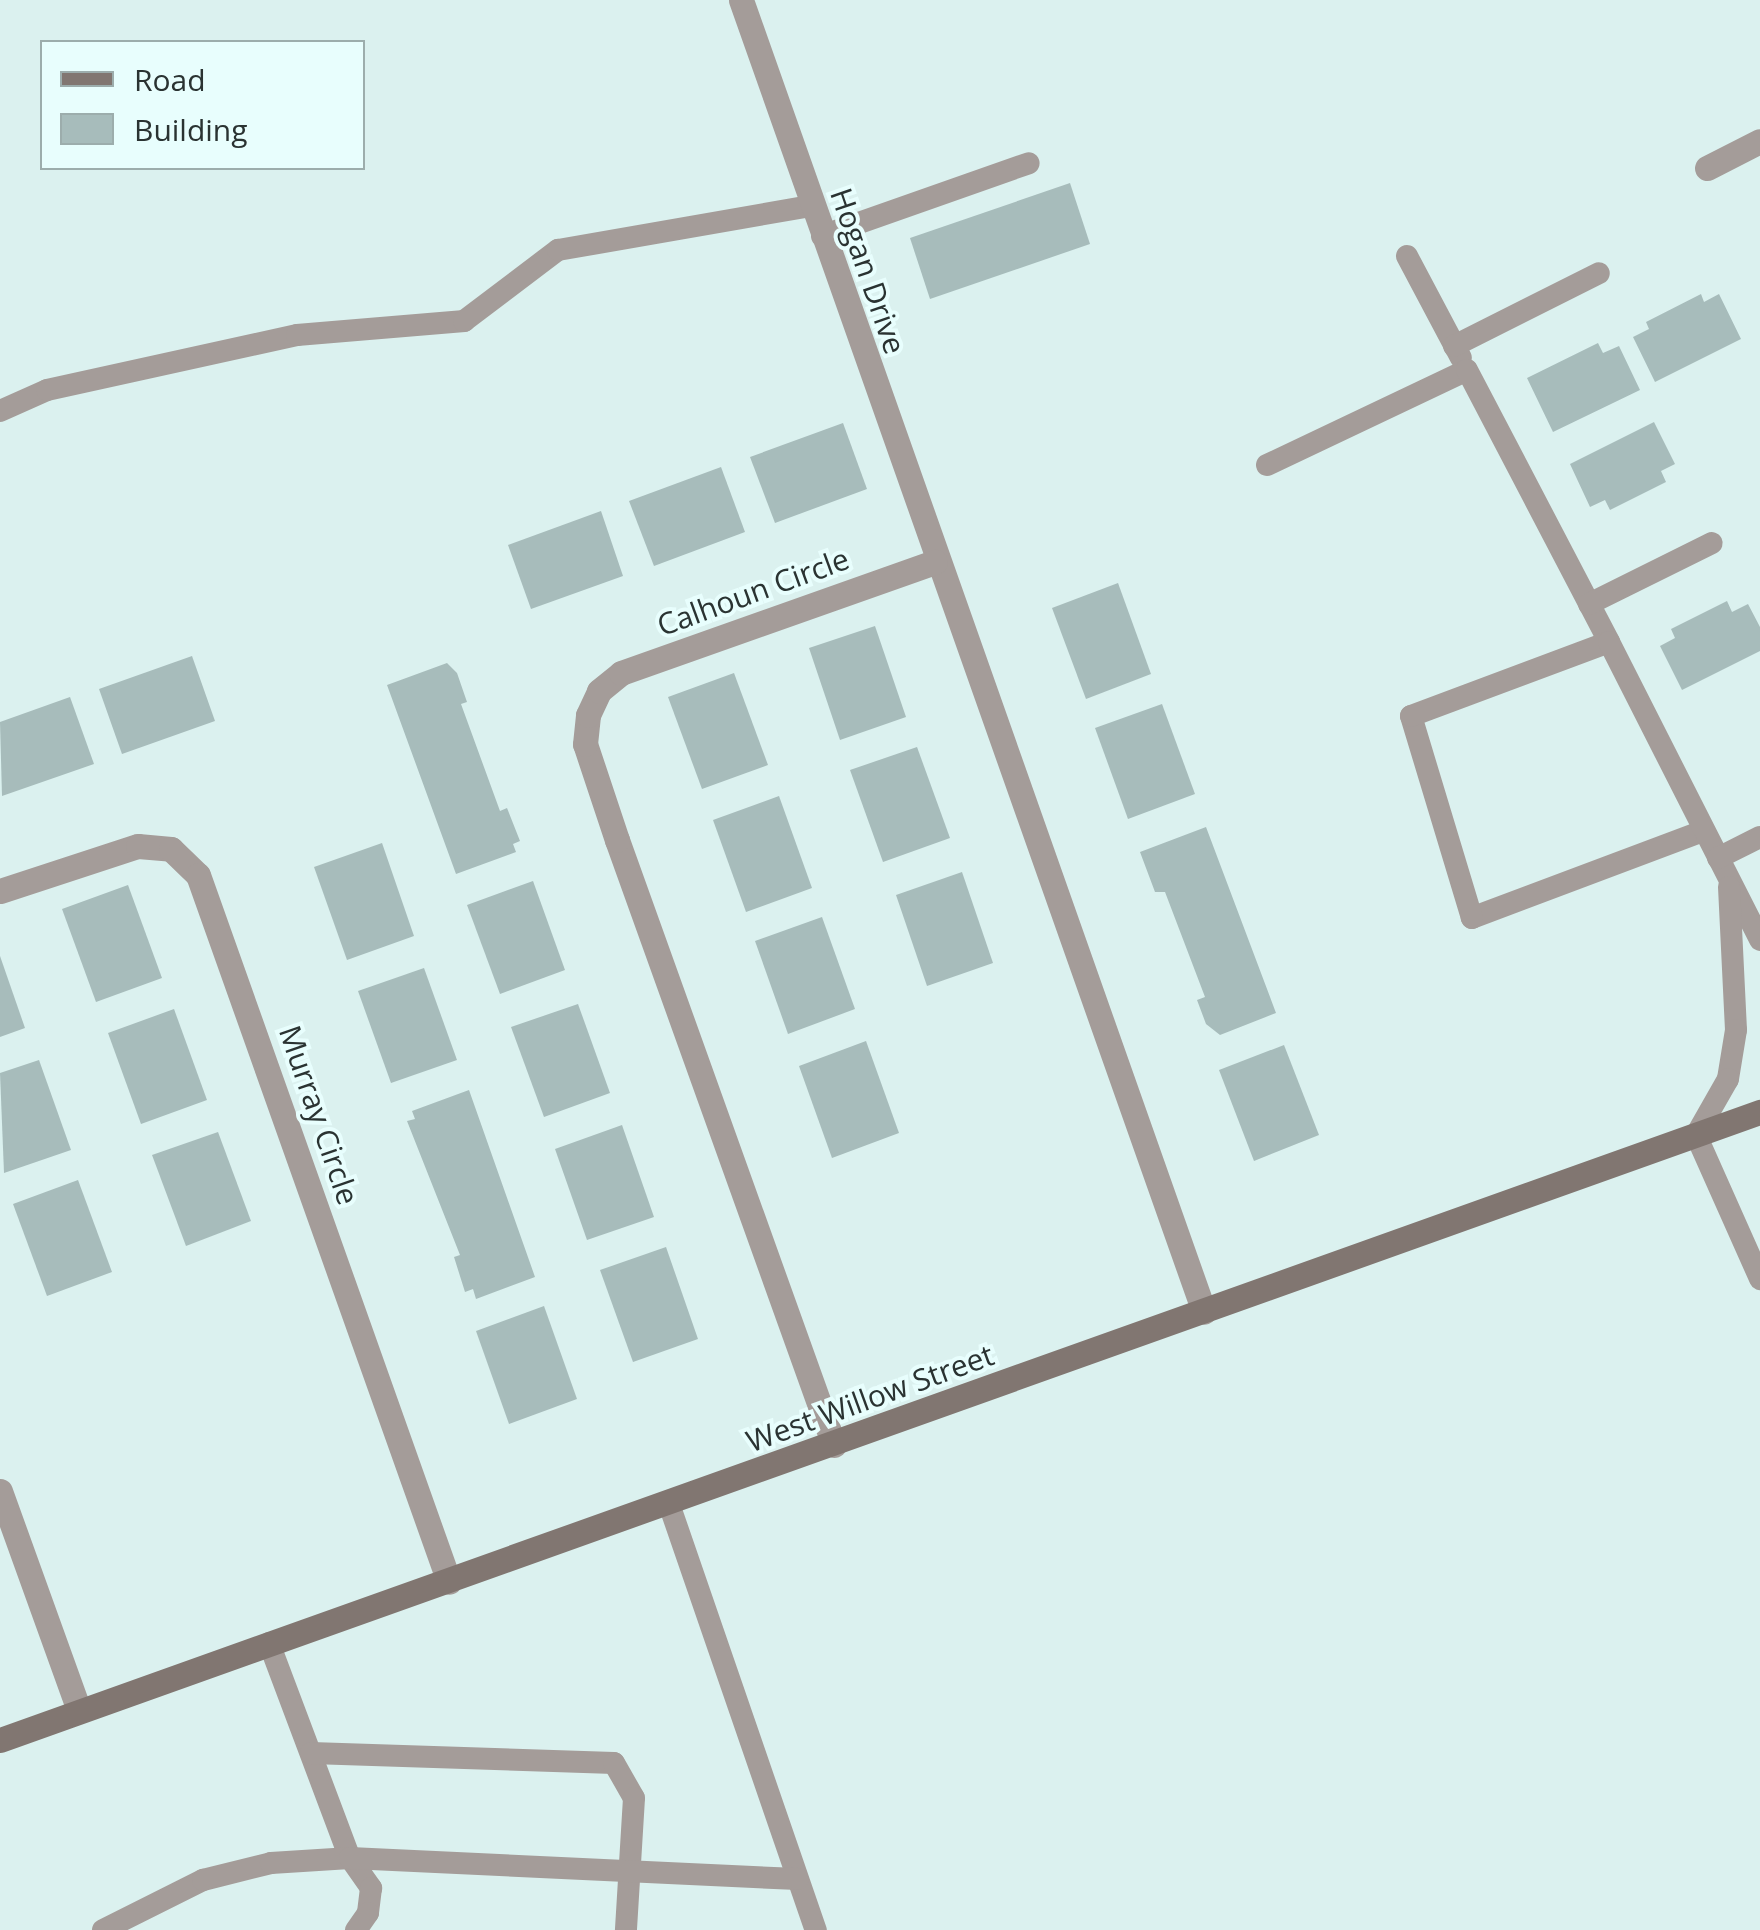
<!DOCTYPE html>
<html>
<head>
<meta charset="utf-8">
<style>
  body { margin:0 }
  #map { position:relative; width:1760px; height:1930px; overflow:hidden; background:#dbf1ef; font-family:"Open Sans",sans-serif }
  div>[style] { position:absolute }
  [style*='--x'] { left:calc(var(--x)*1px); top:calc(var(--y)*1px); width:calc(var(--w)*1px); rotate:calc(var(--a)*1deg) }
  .building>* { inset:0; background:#a7bcbb }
  .service>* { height:22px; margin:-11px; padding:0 11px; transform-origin:11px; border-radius:11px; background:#a49c99 }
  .minor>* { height:25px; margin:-12.5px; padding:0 12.5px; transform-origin:12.5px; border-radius:12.5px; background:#a49c99 }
  .secondary>* { height:25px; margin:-12.5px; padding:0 12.5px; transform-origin:12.5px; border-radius:12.5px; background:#817671 }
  span { translate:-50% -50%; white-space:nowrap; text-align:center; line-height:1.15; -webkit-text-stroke:8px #e8fefd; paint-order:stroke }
  .street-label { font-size:30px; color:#2a3332 }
  .legend { position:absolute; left:40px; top:40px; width:325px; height:130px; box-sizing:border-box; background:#e8fefd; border:2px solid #9cadac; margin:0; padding:12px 18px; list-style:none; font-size:30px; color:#2a3332 }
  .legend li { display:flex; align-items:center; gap:20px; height:50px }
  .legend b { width:50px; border:2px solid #9cadac }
</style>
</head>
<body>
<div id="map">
  <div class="building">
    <i style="clip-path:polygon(1070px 183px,1090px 244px,930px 299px,910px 238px)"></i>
    <i style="clip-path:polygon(1701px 294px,1704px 302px,1719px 294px,1741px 339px,1655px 382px,1633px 337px,1649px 329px,1646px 322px)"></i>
    <i style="clip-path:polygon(1598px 343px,1603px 353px,1619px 346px,1640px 390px,1553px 432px,1527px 378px)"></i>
    <i style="clip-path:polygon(1654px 422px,1675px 464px,1661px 471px,1666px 482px,1610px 510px,1605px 500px,1590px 507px,1570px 464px)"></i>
    <i style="clip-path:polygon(843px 423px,867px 489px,775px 523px,750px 457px)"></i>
    <i style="clip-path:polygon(721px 467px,745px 532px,654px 566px,629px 501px)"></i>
    <i style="clip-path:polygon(601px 511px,623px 576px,531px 609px,508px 545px)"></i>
    <i style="clip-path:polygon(1118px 583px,1151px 674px,1086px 699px,1052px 608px)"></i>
    <i style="clip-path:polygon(1727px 601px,1732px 612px,1748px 604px,1760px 627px,1760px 651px,1682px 690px,1660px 646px,1675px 638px,1671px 629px)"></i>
    <i style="clip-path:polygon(875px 626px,906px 717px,840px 740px,809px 648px)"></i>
    <i style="clip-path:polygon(192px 656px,215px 721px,122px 754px,99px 689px)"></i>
    <i style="clip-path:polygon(447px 663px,457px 673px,467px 702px,461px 704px,500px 811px,507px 808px,520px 841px,513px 844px,516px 852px,456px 874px,387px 685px)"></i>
    <i style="clip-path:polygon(734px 673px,768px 765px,702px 789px,668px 697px)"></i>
    <i style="clip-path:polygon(70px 697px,94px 764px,2px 796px,0 722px)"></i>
    <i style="clip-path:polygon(1162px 704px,1195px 794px,1128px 819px,1095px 728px)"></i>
    <i style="clip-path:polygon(917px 747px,950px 838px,883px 862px,850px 770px)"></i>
    <i style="clip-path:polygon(779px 796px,812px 888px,746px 912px,713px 820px)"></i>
    <i style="clip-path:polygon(1206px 827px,1276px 1013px,1220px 1035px,1206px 1024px,1197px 1000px,1205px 997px,1165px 892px,1155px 892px,1140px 852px)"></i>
    <i style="clip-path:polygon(382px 843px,414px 936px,347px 960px,314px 867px)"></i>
    <i style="clip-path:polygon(962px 872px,993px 963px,927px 986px,896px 895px)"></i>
    <i style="clip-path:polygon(533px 881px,565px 970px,500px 994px,467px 905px)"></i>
    <i style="clip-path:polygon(128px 885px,162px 978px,96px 1002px,62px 909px)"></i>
    <i style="clip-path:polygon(822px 917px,855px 1009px,788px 1034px,755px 941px)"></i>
    <i style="clip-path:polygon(0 956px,25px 1028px,0 1037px)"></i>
    <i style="clip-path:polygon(424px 968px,457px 1060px,391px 1083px,358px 991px)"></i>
    <i style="clip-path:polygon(578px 1004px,610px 1093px,544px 1117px,511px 1027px)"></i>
    <i style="clip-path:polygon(174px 1009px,207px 1100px,141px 1124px,108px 1033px)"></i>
    <i style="clip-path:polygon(866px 1041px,899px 1133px,832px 1158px,799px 1066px)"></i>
    <i style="clip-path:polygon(1284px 1045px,1319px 1135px,1254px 1161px,1219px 1070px)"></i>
    <i style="clip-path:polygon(39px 1060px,71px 1150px,4px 1173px,0 1073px)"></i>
    <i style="clip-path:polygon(469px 1090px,535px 1277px,476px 1299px,473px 1289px,465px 1292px,454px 1257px,460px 1255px,407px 1121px,415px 1119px,412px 1111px)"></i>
    <i style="clip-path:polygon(622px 1125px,654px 1217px,587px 1240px,555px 1149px)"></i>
    <i style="clip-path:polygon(218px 1132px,251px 1221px,186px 1246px,152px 1155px)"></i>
    <i style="clip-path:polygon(78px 1180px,112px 1272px,47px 1296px,13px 1204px)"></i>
    <i style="clip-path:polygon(666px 1247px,698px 1339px,633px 1362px,600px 1270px)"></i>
    <i style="clip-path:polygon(544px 1306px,577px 1399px,509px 1424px,476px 1331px)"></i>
  </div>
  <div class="service">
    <i style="--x:822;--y:236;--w:219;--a:-19.4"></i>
    <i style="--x:1407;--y:256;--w:115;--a:62.1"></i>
    <i style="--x:1454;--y:346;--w:162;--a:-26.7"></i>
    <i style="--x:0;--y:411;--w:51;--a:-24.1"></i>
    <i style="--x:47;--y:390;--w:256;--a:-12.4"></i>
    <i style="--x:297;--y:335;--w:168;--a:-4.8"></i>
    <i style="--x:464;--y:321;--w:118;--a:-37.1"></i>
    <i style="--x:558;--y:250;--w:257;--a:-9.9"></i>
    <i style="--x:1267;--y:465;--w:221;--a:-25.4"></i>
    <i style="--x:1467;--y:370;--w:307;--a:62.4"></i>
    <i style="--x:1589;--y:604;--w:137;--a:-26.4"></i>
    <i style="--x:1703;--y:831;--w:247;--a:159.4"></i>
    <i style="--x:1472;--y:918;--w:211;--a:-106.8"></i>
    <i style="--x:1411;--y:716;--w:211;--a:-20.5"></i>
    <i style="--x:1609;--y:642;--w:334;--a:63.1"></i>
    <i style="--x:1718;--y:858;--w:47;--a:-26.6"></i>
    <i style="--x:1729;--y:887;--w:143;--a:87.2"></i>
    <i style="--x:1736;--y:1030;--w:50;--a:99.3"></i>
    <i style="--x:1728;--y:1079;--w:64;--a:119.7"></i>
    <i style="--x:1696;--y:1135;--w:158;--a:66"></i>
    <i style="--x:669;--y:1504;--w:451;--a:71"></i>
    <i style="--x:269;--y:1643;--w:230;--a:69.4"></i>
    <i style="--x:350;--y:1858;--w:37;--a:55"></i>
    <i style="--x:371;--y:1888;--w:25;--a:97"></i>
    <i style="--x:368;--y:1913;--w:21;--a:125"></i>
    <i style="--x:311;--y:1753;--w:303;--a:1.9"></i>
    <i style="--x:614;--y:1763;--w:40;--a:60.3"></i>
    <i style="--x:634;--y:1798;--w:132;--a:93.5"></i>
    <i style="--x:103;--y:1930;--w:112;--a:-26.6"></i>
    <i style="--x:203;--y:1880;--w:70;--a:-14"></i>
    <i style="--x:271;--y:1863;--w:79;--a:-3.6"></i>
    <i style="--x:350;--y:1858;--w:448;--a:2.7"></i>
  </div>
  <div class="minor">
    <i style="--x:741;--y:0;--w:1391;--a:70.56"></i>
    <i style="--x:1707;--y:168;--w:59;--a:-27"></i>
    <i style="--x:0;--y:891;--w:145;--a:-18.1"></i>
    <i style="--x:138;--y:846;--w:33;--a:5"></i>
    <i style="--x:171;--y:849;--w:37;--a:44"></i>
    <i style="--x:198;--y:875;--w:750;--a:70.45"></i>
    <i style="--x:834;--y:1445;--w:643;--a:-109.73"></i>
    <i style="--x:617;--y:840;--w:101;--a:-108.4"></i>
    <i style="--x:585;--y:744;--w:29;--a:-84"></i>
    <i style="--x:588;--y:715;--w:26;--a:-65"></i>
    <i style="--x:599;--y:691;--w:28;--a:-39"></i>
    <i style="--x:621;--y:673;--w:333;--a:-19.5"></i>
    <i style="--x:0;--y:1491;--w:231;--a:70.2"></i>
  </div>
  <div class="secondary">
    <i style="--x:0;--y:1740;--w:1869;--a:-19.64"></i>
  </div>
  <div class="street-label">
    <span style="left:868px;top:271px;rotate:71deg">Hogan Drive</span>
    <span style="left:753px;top:592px;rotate:-20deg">Calhoun Circle</span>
    <span style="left:319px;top:1115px;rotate:71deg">Murray Circle</span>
    <span style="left:870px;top:1398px;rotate:-20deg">West Willow Street</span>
  </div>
  <ul class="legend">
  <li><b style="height:12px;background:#817671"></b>Road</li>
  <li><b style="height:28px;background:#a7bcbb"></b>Building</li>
  </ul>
</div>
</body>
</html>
